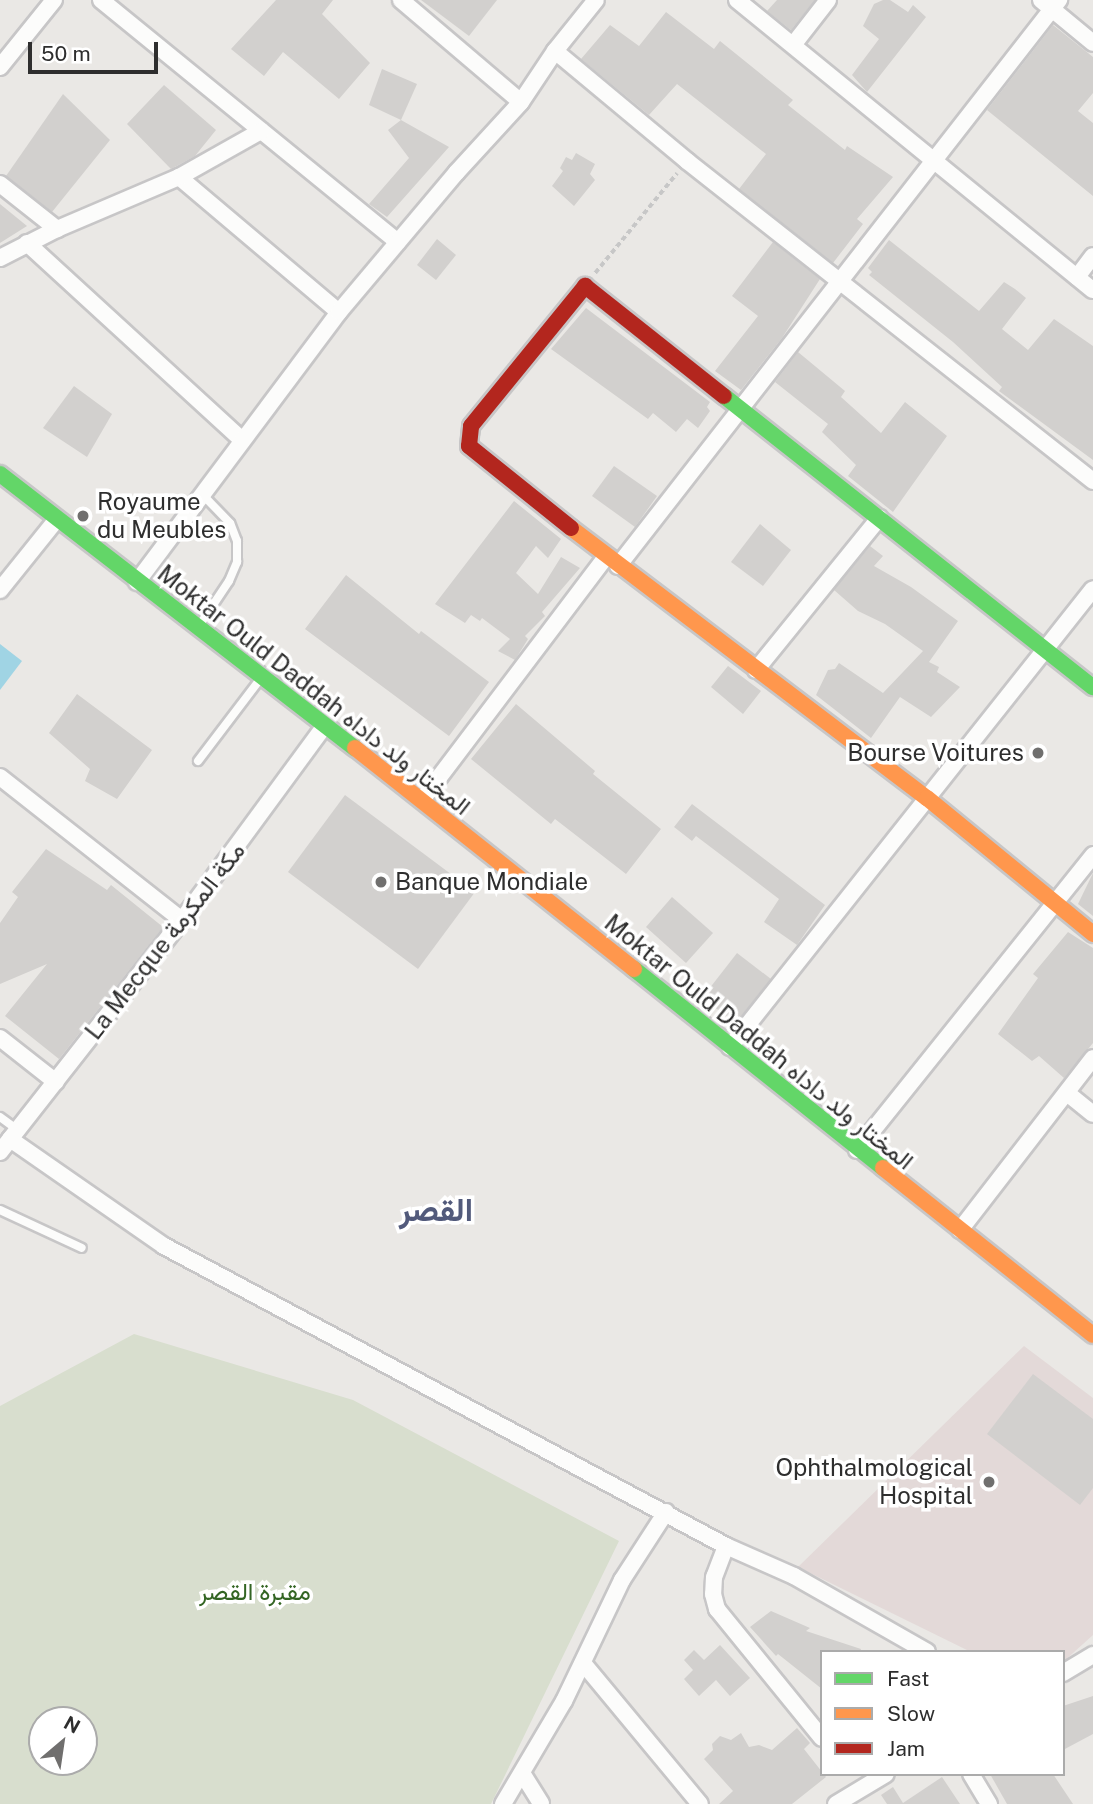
<!DOCTYPE html>
<html>
<head>
<meta charset="utf-8">
<style>
  body { margin:0 }
  #map { position:relative; width:1093px; height:1804px; overflow:hidden; background:#eae8e5; font-family:"Public Sans",Vazirmatn,sans-serif }
  div>[style] { position:absolute }
  [style*='--x'] { left:calc(var(--x)*1px); top:calc(var(--y)*1px); width:calc(var(--w)*1px); rotate:calc(var(--a)*1deg) }
  .medical>* { inset:0; background:#e3d9d8 }
  .cemetery>* { inset:0; background:#d8dece }
  .water>* { inset:0; background:#a0d4e4 }
  .building>* { inset:0; background:#d2d0ce }
  .path>* { height:3.5px; margin-top:-1.75px; transform-origin:0; background:repeating-linear-gradient(90deg,#c7c7c7 0 5px,transparent 0 8.5px) }
  .roads { filter:drop-shadow(2px 0 #c7c6c7) drop-shadow(-2px 0 #c7c6c7) drop-shadow(0 2px #c7c6c7) drop-shadow(0 -2px #c7c6c7) }
  .lane>* { height:8px; margin:-4px; padding:0 4px; transform-origin:4px; border-radius:4px; background:#fcfcfb }
  .street>* { height:16px; margin:-8px; padding:0 8px; transform-origin:8px; border-radius:8px; background:#fcfcfb }
  .fast>* { height:16px; margin:-8px; padding:0 8px; transform-origin:8px; border-radius:8px; background:#63d668 }
  .slow>* { height:16px; margin:-8px; padding:0 8px; transform-origin:8px; border-radius:8px; background:#ff974d }
  .jam>* { height:16px; margin:-8px; padding:0 8px; transform-origin:8px; border-radius:8px; background:#b3261e }
  .dots>* { width:19px; height:19px; translate:-50% -50%; box-sizing:border-box; border:4px solid #fff; border-radius:50% }
  span { translate:-50% -50%; white-space:nowrap; text-align:center; line-height:1.15; -webkit-text-stroke:7px #fff; paint-order:stroke }
  .poi-label { font-size:24px; color:#2e2e2e }
  .left { translate:0 -50%; text-align:left }
  .right { translate:-100% -50%; text-align:right }
  .street-label { font-size:24px; color:#2e2e2e }
  .park-label { font-size:24px; color:#336523 }
  .district-label { font-size:32px; color:#525a7b; font-weight:700 }
  .legend { position:absolute; left:820px; top:1650px; width:245px; height:126px; box-sizing:border-box; background:#fff; border:2px solid #ababab; margin:0; padding:9px 12px; list-style:none; font-size:21px; color:#2e2e2e }
  .legend li { display:flex; align-items:center; gap:14px; height:35px }
  .legend b { width:35px; border:2px solid #ababab }
  .north { position:absolute; left:28px; top:1706px; width:70px; height:70px; box-sizing:border-box; background:#fff; border:2px solid #ababab; border-radius:50%; rotate:29deg; font-size:19px; font-weight:700; line-height:28px; text-align:center; color:#2e2e2e }
  .north::after { content:''; display:block; margin:auto; width:24px; height:32px; background:#706f6e; clip-path:polygon(50% 0,100% 100%,50% 72%,0 100%) }
  .scale { position:absolute; left:28px; top:42px; width:130px; height:32px; box-sizing:border-box; border:4px solid #2e2e2e; border-top:0; padding-left:9px; font-size:21px; line-height:24px; white-space:nowrap; color:#2e2e2e; -webkit-text-stroke:5px #fff; paint-order:stroke }
</style>
</head>
<body>
<div id="map">
  <div class="medical">
    <i style="clip-path:polygon(1024px 1346px,1093px 1398px,1093px 1635px,1063px 1662px,1063px 1652px,971px 1652px,798px 1567px)"></i>
  </div>
  <div class="cemetery">
    <i style="clip-path:polygon(evenodd,134px 1334px,353px 1400px,619px 1541px,491px 1804px,0 1804px,0 1406px,134px 1334px,42px 1720px,84px 1720px,84px 1762px,42px 1762px,42px 1720px)"></i>
  </div>
  <div class="water">
    <i style="clip-path:polygon(0 644px,22px 661px,0 690px)"></i>
  </div>
  <div class="building">
    <i style="clip-path:polygon(276px 0,333px 0,322px 14px,370px 63px,339px 99px,283px 52px,264px 76px,231px 49px)"></i>
    <i style="clip-path:polygon(421px 0,497px 0,469px 36px)"></i>
    <i style="clip-path:polygon(777px 0,815px 0,791px 30px,767px 11px)"></i>
    <i style="clip-path:polygon(883px 0,890px 0,908px 12px,913px 5px,926px 17px,867px 92px,852px 75px,879px 39px,863px 26px,874px 4px)"></i>
    <i style="clip-path:polygon(666px 12px,714px 49px,720px 41px,793px 100px,788px 105px,845px 150px,847px 146px,893px 177px,857px 219px,863px 224px,833px 263px,739px 189px,766px 154px,677px 84px,649px 115px,581px 59px,610px 25px,639px 46px)"></i>
    <i style="clip-path:polygon(1053px 25px,1093px 57px,1093px 93px,1078px 111px,1093px 123px,1093px 196px,987px 110px)"></i>
    <i style="clip-path:polygon(382px 69px,417px 84px,401px 120px,369px 105px)"></i>
    <i style="clip-path:polygon(164px 85px,216px 130px,195px 156px,171px 169px,127px 124px)"></i>
    <i style="clip-path:polygon(63px 94px,110px 140px,52px 212px,6px 176px)"></i>
    <i style="clip-path:polygon(401px 120px,449px 147px,387px 217px,369px 204px,409px 158px,388px 130px)"></i>
    <i style="clip-path:polygon(576px 153px,595px 164px,590px 174px,595px 180px,574px 206px,552px 186px,563px 171px,560px 168px,566px 157px,572px 160px)"></i>
    <i style="clip-path:polygon(0 204px,27px 226px,0 243px)"></i>
    <i style="clip-path:polygon(437px 239px,456px 255px,436px 280px,417px 265px)"></i>
    <i style="clip-path:polygon(889px 240px,979px 311px,1004px 282px,1015px 289px,1026px 298px,1002px 329px,1028px 350px,1054px 319px,1093px 346px,1093px 460px,999px 391px,1002px 387px,953px 342px,869px 275px,872px 272px,868px 268px)"></i>
    <i style="clip-path:polygon(773px 242px,820px 279px,782px 338px,741px 390px,715px 371px,758px 316px,732px 296px)"></i>
    <i style="clip-path:polygon(586px 308px,710px 402px,707px 407px,710px 411px,698px 428px,687px 419px,676px 432px,653px 413px,648px 419px,551px 349px)"></i>
    <i style="clip-path:polygon(798px 352px,845px 391px,841px 397px,881px 433px,905px 402px,947px 436px,893px 512px,848px 476px,856px 465px,822px 432px,828px 424px,775px 382px)"></i>
    <i style="clip-path:polygon(74px 386px,112px 414px,87px 457px,43px 428px)"></i>
    <i style="clip-path:polygon(614px 466px,657px 496px,635px 527px,592px 496px)"></i>
    <i style="clip-path:polygon(514px 501px,561px 539px,548px 558px,536px 546px,516px 573px,538px 594px,561px 557px,580px 568px,542px 612px,545px 616px,525px 636px,528px 639px,515px 660px,498px 651px,510px 639px,482px 618px,480px 621px,471px 615px,465px 623px,435px 604px)"></i>
    <i style="clip-path:polygon(760px 524px,791px 550px,763px 586px,731px 562px)"></i>
    <i style="clip-path:polygon(870px 546px,883px 556px,874px 566px,911px 587px,958px 621px,929px 662px,939px 667px,937px 672px,960px 687px,931px 717px,900px 697px,871px 738px,816px 695px,828px 670px,835px 669px,839px 663px,883px 693px,923px 651px,885px 624px,858px 611px,834px 590px)"></i>
    <i style="clip-path:polygon(346px 575px,419px 634px,421px 631px,489px 682px,449px 736px,305px 629px)"></i>
    <i style="clip-path:polygon(728px 666px,761px 691px,743px 714px,711px 687px)"></i>
    <i style="clip-path:polygon(77px 694px,152px 750px,117px 799px,85px 781px,90px 769px,49px 733px)"></i>
    <i style="clip-path:polygon(516px 704px,595px 771px,593px 774px,661px 829px,626px 874px,555px 819px,551px 824px,471px 759px)"></i>
    <i style="clip-path:polygon(345px 795px,475px 892px,418px 969px,288px 872px)"></i>
    <i style="clip-path:polygon(692px 804px,825px 905px,797px 945px,764px 922px,779px 899px,696px 836px,692px 841px,674px 827px)"></i>
    <i style="clip-path:polygon(46px 849px,107px 890px,111px 885px,163px 927px,59px 1059px,5px 1016px,47px 964px,0 984px,0 923px,18px 897px,12px 892px)"></i>
    <i style="clip-path:polygon(1093px 873px,1093px 916px,1078px 904px)"></i>
    <i style="clip-path:polygon(672px 897px,713px 933px,686px 963px,646px 927px)"></i>
    <i style="clip-path:polygon(1068px 932px,1093px 948px,1093px 1043px,1064px 1078px,1039px 1056px,1032px 1061px,998px 1034px,1038px 978px,1033px 974px)"></i>
    <i style="clip-path:polygon(737px 953px,771px 979px,736px 1023px,702px 998px)"></i>
    <i style="clip-path:polygon(1033px 1374px,1093px 1419px,1093px 1488px,1080px 1505px,987px 1434px)"></i>
    <i style="clip-path:polygon(771px 1611px,810px 1628px,806px 1631px,861px 1649px,860px 1652px,822px 1652px,822px 1689px,778px 1654px,776px 1656px,750px 1627px)"></i>
    <i style="clip-path:polygon(720px 1645px,750px 1678px,730px 1696px,716px 1680px,699px 1696px,684px 1679px,693px 1670px,684px 1660px,694px 1650px,704px 1660px)"></i>
    <i style="clip-path:polygon(1093px 1696px,1093px 1734px,1063px 1750px,1063px 1706px)"></i>
    <i style="clip-path:polygon(797px 1728px,810px 1743px,804px 1749px,826px 1777px,792px 1804px,719px 1804px,733px 1791px,704px 1759px,713px 1750px,712px 1744px,720px 1736px,731px 1740px,741px 1733px,749px 1747px,759px 1745px,772px 1750px)"></i>
    <i style="clip-path:polygon(990px 1774px,1053px 1774px,1073px 1804px,1007px 1804px)"></i>
    <i style="clip-path:polygon(942px 1777px,960px 1804px,887px 1804px,881px 1795px,893px 1787px,903px 1803px)"></i>
  </div>
  <div class="path">
    <i style="--x:595;--y:273;--w:129;--a:-50.6"></i>
  </div>
  <div class="roads">
    <div class="lane">
      <i style="--x:199;--y:626;--w:54;--a:-56.3"></i>
      <i style="--x:229;--y:581;--w:21;--a:-67"></i>
      <i style="--x:237;--y:562;--w:21;--a:-90"></i>
      <i style="--x:237;--y:541;--w:19;--a:-111"></i>
      <i style="--x:230;--y:523;--w:39;--a:-134"></i>
      <i style="--x:198;--y:761;--w:104;--a:-52.8"></i>
      <i style="--x:0;--y:1117;--w:22;--a:36"></i>
      <i style="--x:0;--y:1210;--w:90;--a:24.9"></i>
    </div>
    <div class="street">
      <i style="--x:101;--y:0;--w:383;--a:39.2"></i>
      <i style="--x:401;--y:0;--w:157;--a:40.4"></i>
      <i style="--x:737;--y:0;--w:459;--a:39.2"></i>
      <i style="--x:1041;--y:0;--w:67;--a:39.6"></i>
      <i style="--x:793;--y:45;--w:57;--a:-52.1"></i>
      <i style="--x:555;--y:51;--w:172;--a:39.8"></i>
      <i style="--x:687;--y:161;--w:517;--a:38.24"></i>
      <i style="--x:0;--y:67;--w:86;--a:-51.1"></i>
      <i style="--x:179;--y:177;--w:209;--a:40.2"></i>
      <i style="--x:0;--y:184;--w:73;--a:38.3"></i>
      <i style="--x:27;--y:243;--w:292;--a:42.5"></i>
      <i style="--x:0;--y:258;--w:64;--a:-27"></i>
      <i style="--x:57;--y:229;--w:133;--a:-23.1"></i>
      <i style="--x:179;--y:177;--w:94;--a:-29.3"></i>
      <i style="--x:1077;--y:277;--w:26;--a:-53"></i>
      <i style="--x:618;--y:566;--w:718;--a:-52.08"></i>
      <i style="--x:137;--y:582;--w:337;--a:-53.2"></i>
      <i style="--x:339;--y:312;--w:182;--a:-49.9"></i>
      <i style="--x:456;--y:173;--w:96;--a:-47.5"></i>
      <i style="--x:521;--y:102;--w:61;--a:-56.3"></i>
      <i style="--x:555;--y:51;--w:65;--a:-51.2"></i>
      <i style="--x:0;--y:590;--w:91;--a:-51.2"></i>
      <i style="--x:756;--y:670;--w:196;--a:-51"></i>
      <i style="--x:0;--y:777;--w:231;--a:38.2"></i>
      <i style="--x:422;--y:800;--w:305;--a:-52.9"></i>
      <i style="--x:0;--y:1038;--w:71;--a:38.2"></i>
      <i style="--x:730;--y:1047;--w:584;--a:-51.6"></i>
      <i style="--x:1067;--y:1093;--w:33;--a:39"></i>
      <i style="--x:10;--y:1139;--w:188;--a:34.8"></i>
      <i style="--x:164;--y:1246;--w:637;--a:28.09"></i>
      <i style="--x:726;--y:1546;--w:74;--a:23.8"></i>
      <i style="--x:794;--y:1576;--w:153;--a:29.7"></i>
      <i style="--x:857;--y:1150;--w:378;--a:-51.3"></i>
      <i style="--x:0;--y:1152;--w:295;--a:-51.9"></i>
      <i style="--x:182;--y:920;--w:240;--a:-53.7"></i>
      <i style="--x:960;--y:1230;--w:217;--a:-52.3"></i>
      <i style="--x:726;--y:1546;--w:33;--a:111"></i>
      <i style="--x:714;--y:1577;--w:17;--a:93"></i>
      <i style="--x:713;--y:1594;--w:16;--a:75"></i>
      <i style="--x:717;--y:1609;--w:166;--a:50.9"></i>
      <i style="--x:583;--y:1663;--w:183;--a:50.3"></i>
      <i style="--x:1063;--y:1673;--w:35;--a:-31"></i>
      <i style="--x:522;--y:1773;--w:36;--a:58"></i>
      <i style="--x:971;--y:1774;--w:35;--a:59"></i>
      <i style="--x:503;--y:1804;--w:120;--a:-59.4"></i>
      <i style="--x:564;--y:1701;--w:134;--a:-64.4"></i>
      <i style="--x:622;--y:1580;--w:81;--a:-57.1"></i>
      <i style="--x:836;--y:1804;--w:58;--a:-31"></i>
    </div>
    <div class="fast">
      <i style="--x:724;--y:396;--w:470;--a:38.3"></i>
      <i style="--x:0;--y:474;--w:448;--a:37.7"></i>
      <i style="--x:634;--y:969;--w:319;--a:38.6"></i>
    </div>
    <div class="slow">
      <i style="--x:571;--y:528;--w:447;--a:37.2"></i>
      <i style="--x:927;--y:798;--w:215;--a:39.3"></i>
      <i style="--x:355;--y:748;--w:356;--a:38.4"></i>
      <i style="--x:883;--y:1168;--w:268;--a:38.5"></i>
    </div>
    <div class="jam">
      <i style="--x:571;--y:528;--w:131;--a:-141.2"></i>
      <i style="--x:469;--y:446;--w:20;--a:-84"></i>
      <i style="--x:471;--y:426;--w:181;--a:-50.8"></i>
      <i style="--x:585;--y:286;--w:177;--a:38.4"></i>
    </div>
  </div>
  <div class="dots">
    <i style="left:83px;top:516px;background:#706f6e"></i>
    <i style="left:1038px;top:753px;background:#706f6e"></i>
    <i style="left:381px;top:882px;background:#706f6e"></i>
    <i style="left:989px;top:1482px;background:#706f6e"></i>
  </div>
  <div class="poi-label">
    <span class="left" style="left:97px;top:516px">Royaume<br>du Meubles</span>
    <span class="right" style="left:1024px;top:753px">Bourse Voitures</span>
    <span class="left" style="left:395px;top:882px">Banque Mondiale</span>
    <span class="right" style="left:973px;top:1482px">Ophthalmological<br>Hospital</span>
  </div>
  <div class="street-label">
    <span style="left:314px;top:690px;rotate:38deg">Moktar Ould Daddah المختار ولد داداه</span>
    <span style="left:165px;top:941px;rotate:-52deg">La Mecque مكة المكرمة</span>
    <span style="left:759px;top:1042px;rotate:39deg">Moktar Ould Daddah المختار ولد داداه</span>
  </div>
  <div class="park-label">
    <span style="left:255px;top:1592px">مقبرة القصر</span>
  </div>
  <div class="district-label">
    <span style="left:436px;top:1210px">القصر</span>
  </div>
  <ul class="legend">
  <li><b style="height:9px;background:#63d668"></b>Fast</li>
  <li><b style="height:9px;background:#ff974d"></b>Slow</li>
  <li><b style="height:9px;background:#b3261e"></b>Jam</li>
  </ul>
  <div class="north">N</div>
  <div class="scale">50 m</div>
</div>
</body>
</html>
